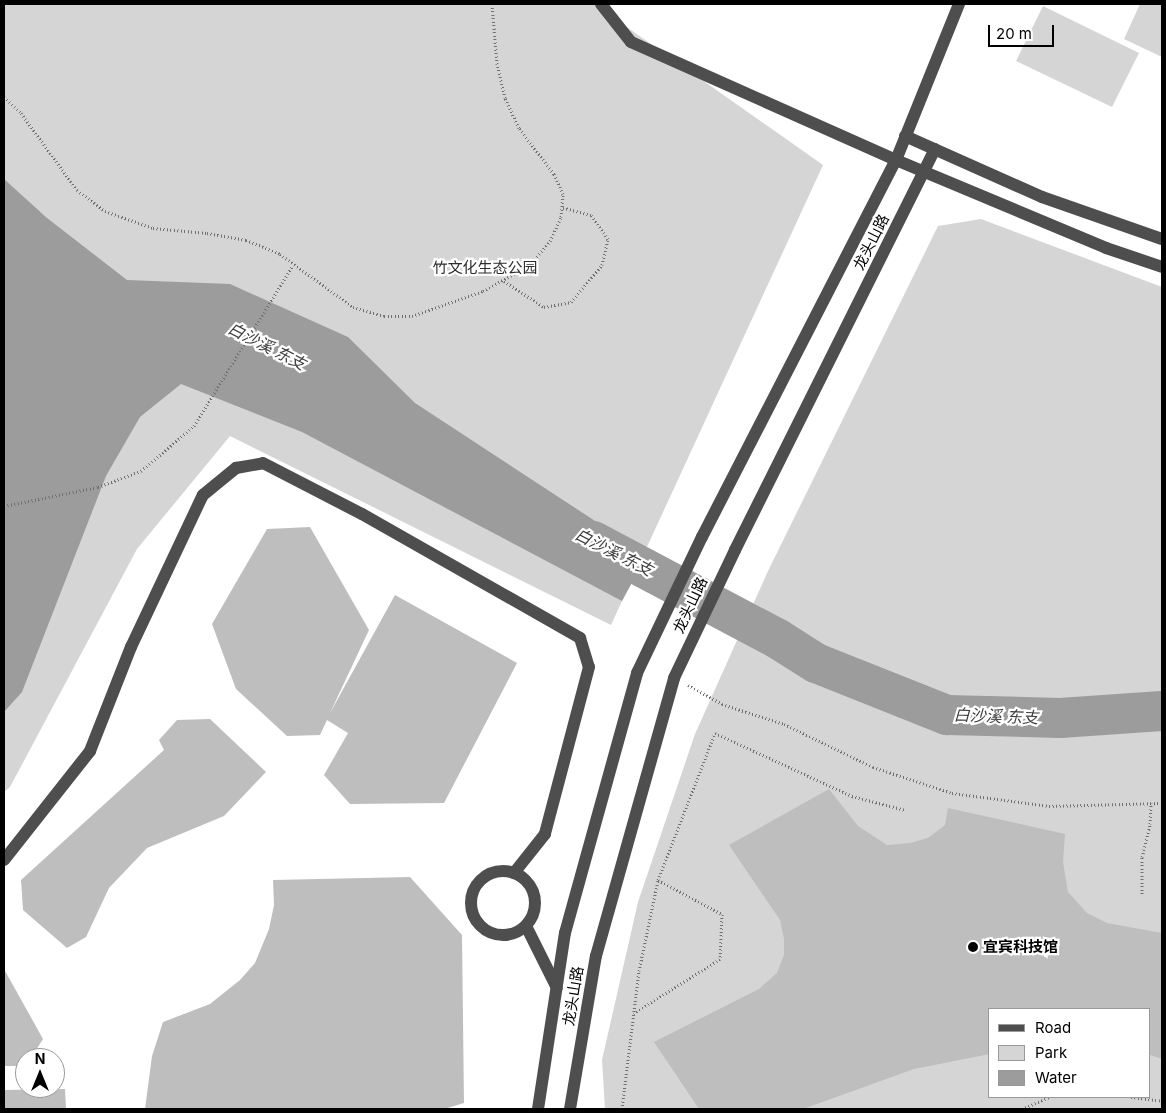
<!DOCTYPE html>
<html>
<head>
<meta charset="utf-8">
<style>
  body { margin:0 }
  #map { position:relative; width:1166px; height:1113px; overflow:hidden; background:#fff; font-family:Inter,"Noto Sans SC",sans-serif }
  div>[style] { position:absolute }
  [style*='--x'] { left:calc(var(--x)*1px); top:calc(var(--y)*1px); width:calc(var(--w)*1px); rotate:calc(var(--a)*1deg) }
  .green>* { inset:0; background:#d5d5d5 }
  .water>* { inset:0; background:#9c9c9c }
  .river>* { height:40px; margin:-20px; padding:0 20px; transform-origin:20px; border-radius:20px; background:#9c9c9c }
  .building>* { inset:0; background:#bebebe }
  .path>* { height:3px; margin-top:-1.5px; transform-origin:0; background:repeating-linear-gradient(90deg,#707070 0 1px,transparent 0 3.5px) }
  .minor>* { height:12px; margin:-6px; padding:0 6px; transform-origin:6px; border-radius:6px; background:#4e4e4e }
  .minor>.ring { margin:-6px; padding:0; box-sizing:content-box; background:none; border:12px solid #4e4e4e; border-radius:50% }
  .dots>* { width:14px; height:14px; translate:-50% -50%; box-sizing:border-box; border:2px solid #fff; border-radius:50% }
  span { translate:-50% -50%; white-space:nowrap; text-align:center; line-height:1.15; -webkit-text-stroke:4.5px #fff; paint-order:stroke }
  .street-label { font-size:15px; color:#000 }
  .park-label { font-size:15px; color:#2c2c2c }
  .poi-label { font-size:15px; color:#000; font-weight:700 }
  .left { translate:0 -50%; text-align:left }
  .water-label { font-size:16px; color:#3d3d3d; font-style:italic }
  .frame { position:absolute; inset:0; border:5px solid #000; pointer-events:none }
  .legend { position:absolute; left:988px; top:1008px; width:162px; height:90px; box-sizing:border-box; background:#fff; border:1px solid #999; margin:0; padding:6px 9px; list-style:none; font-size:15px; color:#000 }
  .legend li { display:flex; align-items:center; gap:10px; height:25px }
  .legend b { width:25px; border:1px solid #999 }
  .north { position:absolute; left:15px; top:1048px; width:50px; height:50px; box-sizing:border-box; background:#fff; border:1px solid #999; border-radius:50%; rotate:0deg; font-size:14px; font-weight:700; line-height:20px; text-align:center; color:#000 }
  .north::after { content:''; display:block; margin:auto; width:18px; height:22px; background:#000; clip-path:polygon(50% 0,100% 100%,50% 72%,0 100%) }
  .scale { position:absolute; left:988px; top:25px; width:66px; height:22px; box-sizing:border-box; border:2px solid #000; border-top:0; padding-left:6px; font-size:15px; line-height:18px; white-space:nowrap; color:#000; -webkit-text-stroke:4px #fff; paint-order:stroke }
</style>
</head>
<body>
<div id="map">
  <div class="green">
    <i style="clip-path:polygon(4px 4px,594px 4px,823px 165px,611px 625px,230px 436px,137px 549px,10px 787px,4px 792px)"></i>
    <i style="clip-path:polygon(1140px 4px,1162px 4px,1162px 57px,1124px 39px)"></i>
    <i style="clip-path:polygon(1043px 6px,1139px 53px,1112px 107px,1016px 61px)"></i>
    <i style="clip-path:polygon(evenodd,981px 219px,1162px 287px,1162px 1109px,605px 1109px,602px 1060px,638px 902px,695px 734px,768px 571px,938px 226px,981px 219px,990px 1009px,1150px 1009px,1150px 1097px,990px 1097px,990px 1009px)"></i>
  </div>
  <div class="water">
    <i style="clip-path:polygon(4px 179px,47px 218px,127px 280px,230px 284px,348px 337px,415px 403px,647px 555px,622px 601px,302px 432px,181px 384px,140px 417px,106px 476px,22px 692px,4px 712px)"></i>
  </div>
  <div class="river">
    <i style="--x:593;--y:541;--w:209;--a:27.9"></i>
    <i style="--x:778;--y:639;--w:45;--a:32.3"></i>
    <i style="--x:816;--y:663;--w:141;--a:21.7"></i>
    <i style="--x:947;--y:715;--w:113;--a:1.5"></i>
    <i style="--x:1060;--y:718;--w:102;--a:-3.9"></i>
  </div>
  <div class="building">
    <i style="clip-path:polygon(310px 527px,369px 630px,330px 713px,395px 595px,517px 663px,444px 803px,350px 804px,324px 775px,348px 733px,327px 720px,320px 735px,287px 736px,236px 689px,212px 624px,267px 529px)"></i>
    <i style="clip-path:polygon(210px 719px,266px 772px,224px 816px,147px 848px,109px 888px,86px 937px,67px 948px,23px 910px,21px 880px,164px 750px,159px 740px,177px 720px)"></i>
    <i style="clip-path:polygon(829px 789px,858px 826px,887px 845px,910px 843px,928px 838px,945px 825px,948px 808px,1065px 834px,1063px 862px,1068px 892px,1087px 913px,1107px 923px,1162px 933px,1162px 1059px,1150px 1055px,1150px 1009px,990px 1009px,990px 1054px,914px 1069px,803px 1109px,699px 1109px,654px 1042px,759px 989px,777px 973px,784px 955px,784px 939px,780px 920px,729px 845px)"></i>
    <i style="clip-path:polygon(410px 877px,462px 935px,464px 1103px,444px 1109px,145px 1109px,152px 1056px,163px 1022px,210px 1004px,240px 980px,255px 963px,269px 929px,274px 905px,273px 880px)"></i>
    <i style="clip-path:polygon(4px 969px,43px 1039px,31px 1058px,25px 1058px,25px 1066px,4px 1066px)"></i>
    <i style="clip-path:polygon(65px 1089px,66px 1109px,4px 1109px,4px 1090px)"></i>
  </div>
  <div class="path">
    <i style="--x:4;--y:97;--w:23;--a:43"></i>
    <i style="--x:21;--y:113;--w:95;--a:54"></i>
    <i style="--x:77;--y:190;--w:35;--a:37"></i>
    <i style="--x:105;--y:211;--w:51;--a:19.5"></i>
    <i style="--x:153;--y:228;--w:54;--a:5.3"></i>
    <i style="--x:207;--y:233;--w:40;--a:10"></i>
    <i style="--x:246;--y:240;--w:37;--a:22"></i>
    <i style="--x:280;--y:254;--w:90;--a:36"></i>
    <i style="--x:353;--y:307;--w:32;--a:16"></i>
    <i style="--x:384;--y:316;--w:28;--a:0"></i>
    <i style="--x:412;--y:316;--w:75;--a:-19.4"></i>
    <i style="--x:483;--y:291;--w:54;--a:-29"></i>
    <i style="--x:530;--y:265;--w:31;--a:-50"></i>
    <i style="--x:550;--y:241;--w:26;--a:-65"></i>
    <i style="--x:561;--y:217;--w:23;--a:-85"></i>
    <i style="--x:563;--y:194;--w:22;--a:-114"></i>
    <i style="--x:554;--y:174;--w:58;--a:-127.3"></i>
    <i style="--x:519;--y:128;--w:33;--a:-115"></i>
    <i style="--x:505;--y:98;--w:35;--a:-103"></i>
    <i style="--x:497;--y:64;--w:60;--a:-94.8"></i>
    <i style="--x:504;--y:281;--w:48;--a:33"></i>
    <i style="--x:544;--y:307;--w:27;--a:-10"></i>
    <i style="--x:571;--y:302;--w:48;--a:-50"></i>
    <i style="--x:602;--y:265;--w:27;--a:-77"></i>
    <i style="--x:608;--y:239;--w:29;--a:-125"></i>
    <i style="--x:591;--y:215;--w:30;--a:-165"></i>
    <i style="--x:4;--y:506;--w:96;--a:-11.4"></i>
    <i style="--x:98;--y:487;--w:46;--a:-20.4"></i>
    <i style="--x:141;--y:471;--w:70;--a:-40.3"></i>
    <i style="--x:194;--y:426;--w:187;--a:-58.4"></i>
    <i style="--x:688;--y:685;--w:39;--a:29"></i>
    <i style="--x:722;--y:704;--w:65;--a:17.9"></i>
    <i style="--x:784;--y:724;--w:99;--a:25.8"></i>
    <i style="--x:873;--y:767;--w:83;--a:18.2"></i>
    <i style="--x:952;--y:793;--w:98;--a:7.6"></i>
    <i style="--x:1049;--y:806;--w:113;--a:-1.5"></i>
    <i style="--x:658;--y:880;--w:158;--a:-68.8"></i>
    <i style="--x:715;--y:733;--w:151;--a:24.7"></i>
    <i style="--x:852;--y:796;--w:55;--a:14.8"></i>
    <i style="--x:1142;--y:894;--w:37;--a:-90"></i>
    <i style="--x:1142;--y:857;--w:34;--a:-76"></i>
    <i style="--x:1150;--y:824;--w:21;--a:-87"></i>
    <i style="--x:1131;--y:1097;--w:31;--a:7"></i>
    <i style="--x:622;--y:1109;--w:139;--a:-83"></i>
    <i style="--x:639;--y:971;--w:93;--a:-78.2"></i>
    <i style="--x:658;--y:880;--w:72;--a:28"></i>
    <i style="--x:722;--y:914;--w:45;--a:92.5"></i>
    <i style="--x:720;--y:959;--w:102;--a:147.9"></i>
    <i style="--x:1022;--y:1109;--w:30;--a:-24"></i>
  </div>
  <div class="minor">
    <i style="--x:601;--y:4;--w:48;--a:51.7"></i>
    <i style="--x:631;--y:42;--w:290;--a:24"></i>
    <i style="--x:896;--y:160;--w:228;--a:22.7"></i>
    <i style="--x:1106;--y:248;--w:59;--a:18.7"></i>
    <i style="--x:905;--y:136;--w:150;--a:24"></i>
    <i style="--x:1042;--y:197;--w:127;--a:19.3"></i>
    <i style="--x:4;--y:860;--w:139;--a:-51.7"></i>
    <i style="--x:90;--y:751;--w:112;--a:-68.5"></i>
    <i style="--x:131;--y:647;--w:168;--a:-64.7"></i>
    <i style="--x:203;--y:495;--w:43;--a:-39.3"></i>
    <i style="--x:236;--y:468;--w:27;--a:-10"></i>
    <i style="--x:263;--y:463;--w:111;--a:27.3"></i>
    <i style="--x:362;--y:514;--w:251;--a:29.6"></i>
    <i style="--x:580;--y:638;--w:30;--a:73"></i>
    <i style="--x:589;--y:667;--w:173;--a:104.8"></i>
    <i style="--x:545;--y:834;--w:50;--a:128.5"></i>
    <i class="ring" style="left:471px;top:871px;width:52px;height:52px"></i>
    <i style="--x:526;--y:926;--w:69;--a:63.4"></i>
    <i style="--x:538;--y:1109;--w:178;--a:-81.3"></i>
    <i style="--x:565;--y:933;--w:270;--a:-74.5"></i>
    <i style="--x:637;--y:673;--w:151;--a:-64.5"></i>
    <i style="--x:702;--y:537;--w:424;--a:-62.8"></i>
    <i style="--x:896;--y:160;--w:168;--a:-68"></i>
    <i style="--x:570;--y:1109;--w:155;--a:-80.4"></i>
    <i style="--x:596;--y:956;--w:289;--a:-74.3"></i>
    <i style="--x:674;--y:678;--w:142;--a:-64.5"></i>
    <i style="--x:735;--y:550;--w:448;--a:-63.5"></i>
  </div>
  <div class="dots">
    <i style="left:973px;top:947px;background:#000"></i>
  </div>
  <div class="street-label">
    <span style="left:871px;top:242px;rotate:-63deg">龙头山路</span>
    <span style="left:690px;top:605px;rotate:-65deg">龙头山路</span>
    <span style="left:573px;top:996px;rotate:-81deg">龙头山路</span>
  </div>
  <div class="park-label">
    <span style="left:485px;top:268px">竹文化生态公园</span>
  </div>
  <div class="poi-label">
    <span class="left" style="left:983px;top:947px">宜宾科技馆</span>
  </div>
  <div class="water-label">
    <span style="left:267px;top:346px;rotate:27deg">白沙溪 东支</span>
    <span style="left:614px;top:552px;rotate:27deg">白沙溪 东支</span>
    <span style="left:996px;top:716px;rotate:2deg">白沙溪 东支</span>
  </div>
  <div class="frame"></div>
  <ul class="legend">
  <li><b style="height:6px;background:#4e4e4e"></b>Road</li>
  <li><b style="height:14px;background:#d5d5d5"></b>Park</li>
  <li><b style="height:14px;background:#9c9c9c"></b>Water</li>
  </ul>
  <div class="north">N</div>
  <div class="scale">20 m</div>
</div>
</body>
</html>
